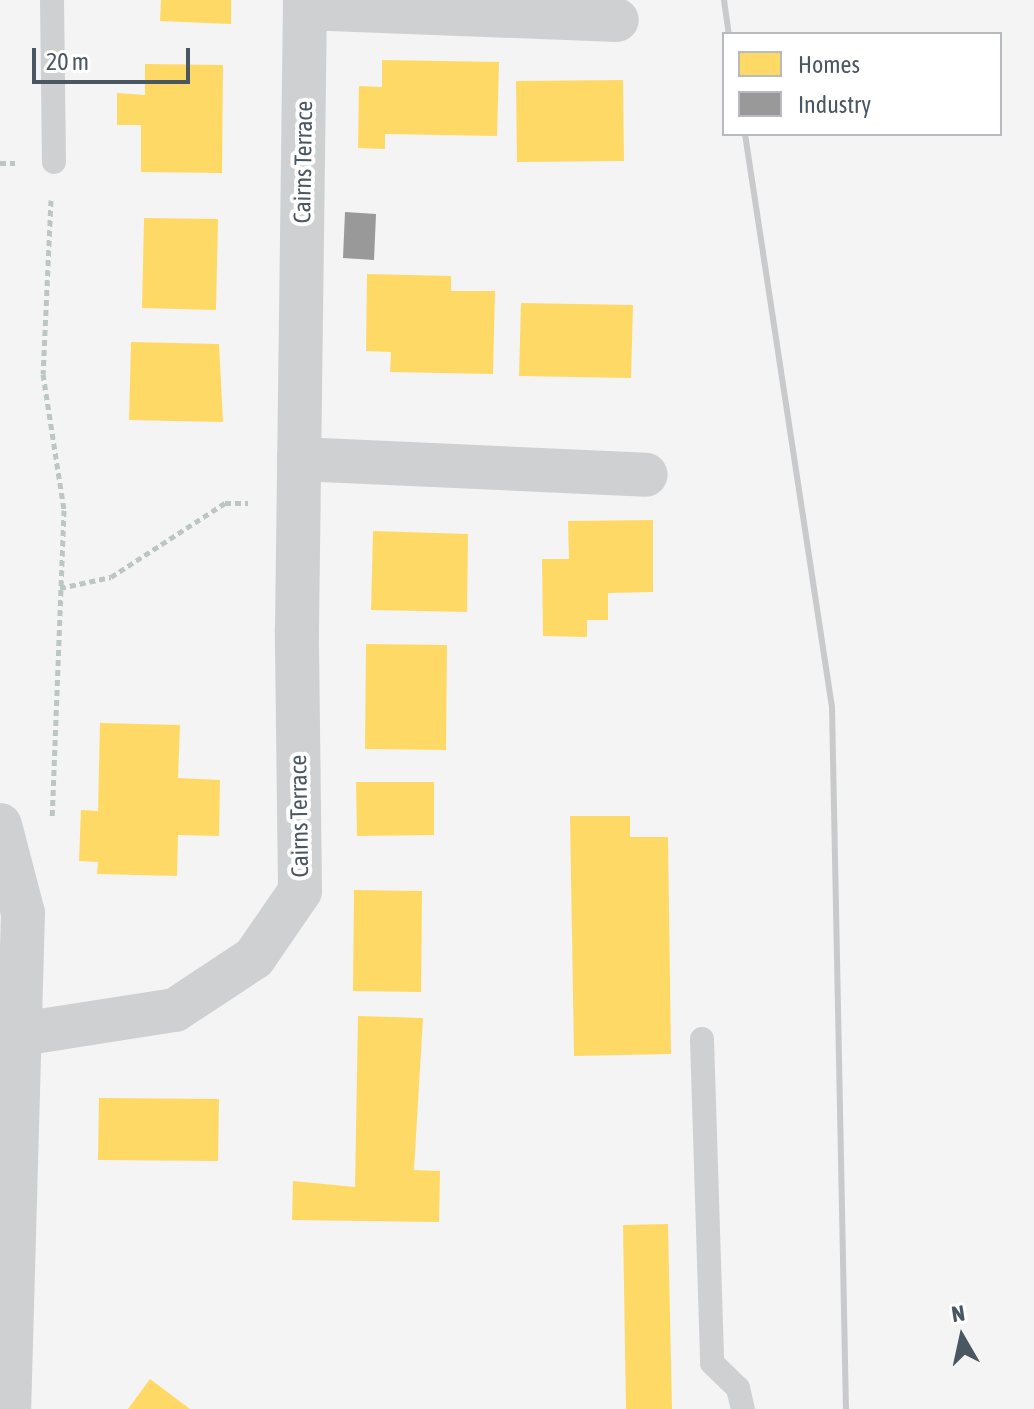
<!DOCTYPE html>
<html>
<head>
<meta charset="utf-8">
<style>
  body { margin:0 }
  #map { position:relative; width:1034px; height:1409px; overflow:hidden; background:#f4f4f4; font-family:"Asap Condensed",sans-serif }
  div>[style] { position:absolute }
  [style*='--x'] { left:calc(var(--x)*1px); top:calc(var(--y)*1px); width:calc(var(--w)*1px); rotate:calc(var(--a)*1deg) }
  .homes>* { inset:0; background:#ffd966 }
  .industry>* { inset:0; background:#999 }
  .path>* { height:5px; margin-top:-2.5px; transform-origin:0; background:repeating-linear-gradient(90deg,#bcc7c4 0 6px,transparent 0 10px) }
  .service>* { height:24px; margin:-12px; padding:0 12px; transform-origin:12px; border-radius:12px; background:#ced0d2 }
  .minor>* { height:44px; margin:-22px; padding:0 22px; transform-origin:22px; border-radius:22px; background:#ced0d2 }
  .rail>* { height:6px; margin:-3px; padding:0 3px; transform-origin:3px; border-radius:3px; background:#c9cacc }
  span { translate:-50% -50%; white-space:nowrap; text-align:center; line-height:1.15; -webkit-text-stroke:8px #fff; paint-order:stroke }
  .street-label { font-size:24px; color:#4a5661 }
  .legend { position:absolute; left:722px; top:32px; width:280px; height:104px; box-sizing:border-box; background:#fff; border:2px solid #b7bbc0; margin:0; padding:10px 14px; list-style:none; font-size:24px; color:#4a5661 }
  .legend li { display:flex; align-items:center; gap:16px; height:40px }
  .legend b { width:40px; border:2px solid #b7bbc0 }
  .north { position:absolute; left:922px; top:1297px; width:80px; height:80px; -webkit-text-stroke:6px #fff; paint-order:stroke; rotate:351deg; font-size:22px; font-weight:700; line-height:32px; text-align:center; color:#4a5661 }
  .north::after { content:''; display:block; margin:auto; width:28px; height:36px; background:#4a5661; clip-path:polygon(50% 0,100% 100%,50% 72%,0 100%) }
  .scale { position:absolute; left:32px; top:48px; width:158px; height:36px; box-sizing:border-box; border:4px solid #4a5661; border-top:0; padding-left:10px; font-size:24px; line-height:28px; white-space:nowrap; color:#4a5661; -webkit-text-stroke:6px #fff; paint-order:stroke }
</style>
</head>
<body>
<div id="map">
  <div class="homes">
    <i style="clip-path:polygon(161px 0,231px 0,231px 24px,160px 21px)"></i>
    <i style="clip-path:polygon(382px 60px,499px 62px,497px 136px,385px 134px,385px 149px,358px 148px,359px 86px,382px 87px)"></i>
    <i style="clip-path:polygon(145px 64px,223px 65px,222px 173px,141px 172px,141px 125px,117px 125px,117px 93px,145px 95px)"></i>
    <i style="clip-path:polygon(623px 80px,624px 161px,517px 162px,516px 81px)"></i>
    <i style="clip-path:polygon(144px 218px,218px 219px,216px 310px,142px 308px)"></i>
    <i style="clip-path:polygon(367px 274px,451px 276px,451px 291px,495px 291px,493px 374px,390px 372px,391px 352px,366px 351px)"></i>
    <i style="clip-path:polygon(521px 303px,633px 305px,631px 378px,519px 376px)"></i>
    <i style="clip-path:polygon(131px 342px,219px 344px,223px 422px,129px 420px)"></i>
    <i style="clip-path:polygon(653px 520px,653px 592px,608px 593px,608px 620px,587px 620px,587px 637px,543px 636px,542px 559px,569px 559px,568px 521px)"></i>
    <i style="clip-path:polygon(373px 531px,468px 534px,467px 612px,371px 610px)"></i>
    <i style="clip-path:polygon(366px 644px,447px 645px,446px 750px,365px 749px)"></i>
    <i style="clip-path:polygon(100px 723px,180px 725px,178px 778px,220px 780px,219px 836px,178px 835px,177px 876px,97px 874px,98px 862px,79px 861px,81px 810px,98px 811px)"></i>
    <i style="clip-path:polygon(356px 782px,434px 782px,434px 835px,357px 836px)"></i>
    <i style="clip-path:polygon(570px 816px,630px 816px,630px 837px,668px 837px,671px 1054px,574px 1056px)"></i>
    <i style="clip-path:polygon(354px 890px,422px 891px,421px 992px,353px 991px)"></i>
    <i style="clip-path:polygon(358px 1016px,423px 1018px,414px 1170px,440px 1171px,439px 1222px,292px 1220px,293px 1181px,355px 1187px)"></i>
    <i style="clip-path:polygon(99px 1098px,219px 1099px,218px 1161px,98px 1160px)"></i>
    <i style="clip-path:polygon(668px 1224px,672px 1409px,626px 1409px,623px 1225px)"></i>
    <i style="clip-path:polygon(150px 1379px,190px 1409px,128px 1409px)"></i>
  </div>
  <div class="industry">
    <i style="clip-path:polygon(345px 212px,376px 214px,374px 260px,343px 258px)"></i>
  </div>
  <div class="path">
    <i style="--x:0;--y:163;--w:15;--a:0"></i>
    <i style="--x:51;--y:200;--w:174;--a:92.6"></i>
    <i style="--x:43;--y:374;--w:138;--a:81.2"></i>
    <i style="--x:64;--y:510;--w:306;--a:92.2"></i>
    <i style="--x:60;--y:588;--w:52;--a:-12.2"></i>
    <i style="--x:111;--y:577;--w:136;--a:-33"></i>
    <i style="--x:225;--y:503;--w:23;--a:0"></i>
  </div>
  <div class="service">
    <i style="--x:52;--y:0;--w:162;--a:89.3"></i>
    <i style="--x:702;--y:1039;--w:324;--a:88.2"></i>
    <i style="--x:712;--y:1363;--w:36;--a:44"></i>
    <i style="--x:738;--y:1388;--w:22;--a:77"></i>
  </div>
  <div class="minor">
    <i style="--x:305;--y:8;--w:312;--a:2.2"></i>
    <i style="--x:299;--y:459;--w:347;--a:2.6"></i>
    <i style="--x:0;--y:825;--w:91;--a:75.4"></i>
    <i style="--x:23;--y:913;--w:496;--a:91.6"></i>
    <i style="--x:21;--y:1034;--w:156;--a:-8.9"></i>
    <i style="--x:175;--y:1010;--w:95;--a:-33.4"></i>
    <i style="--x:254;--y:958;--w:81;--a:-55.5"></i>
    <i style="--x:300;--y:891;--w:262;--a:-90.7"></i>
    <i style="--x:297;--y:629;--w:629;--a:-89.27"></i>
  </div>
  <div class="rail">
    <i style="--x:724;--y:0;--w:34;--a:82"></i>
    <i style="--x:745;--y:134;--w:580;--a:81.37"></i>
    <i style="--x:832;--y:707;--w:702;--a:88.86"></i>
  </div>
  <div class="street-label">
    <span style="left:303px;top:162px;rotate:-89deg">Cairns Terrace</span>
    <span style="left:299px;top:816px;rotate:-91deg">Cairns Terrace</span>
  </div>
  <ul class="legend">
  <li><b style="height:22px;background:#ffd966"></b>Homes</li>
  <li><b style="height:22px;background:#999"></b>Industry</li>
  </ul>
  <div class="north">N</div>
  <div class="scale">20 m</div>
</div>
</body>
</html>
